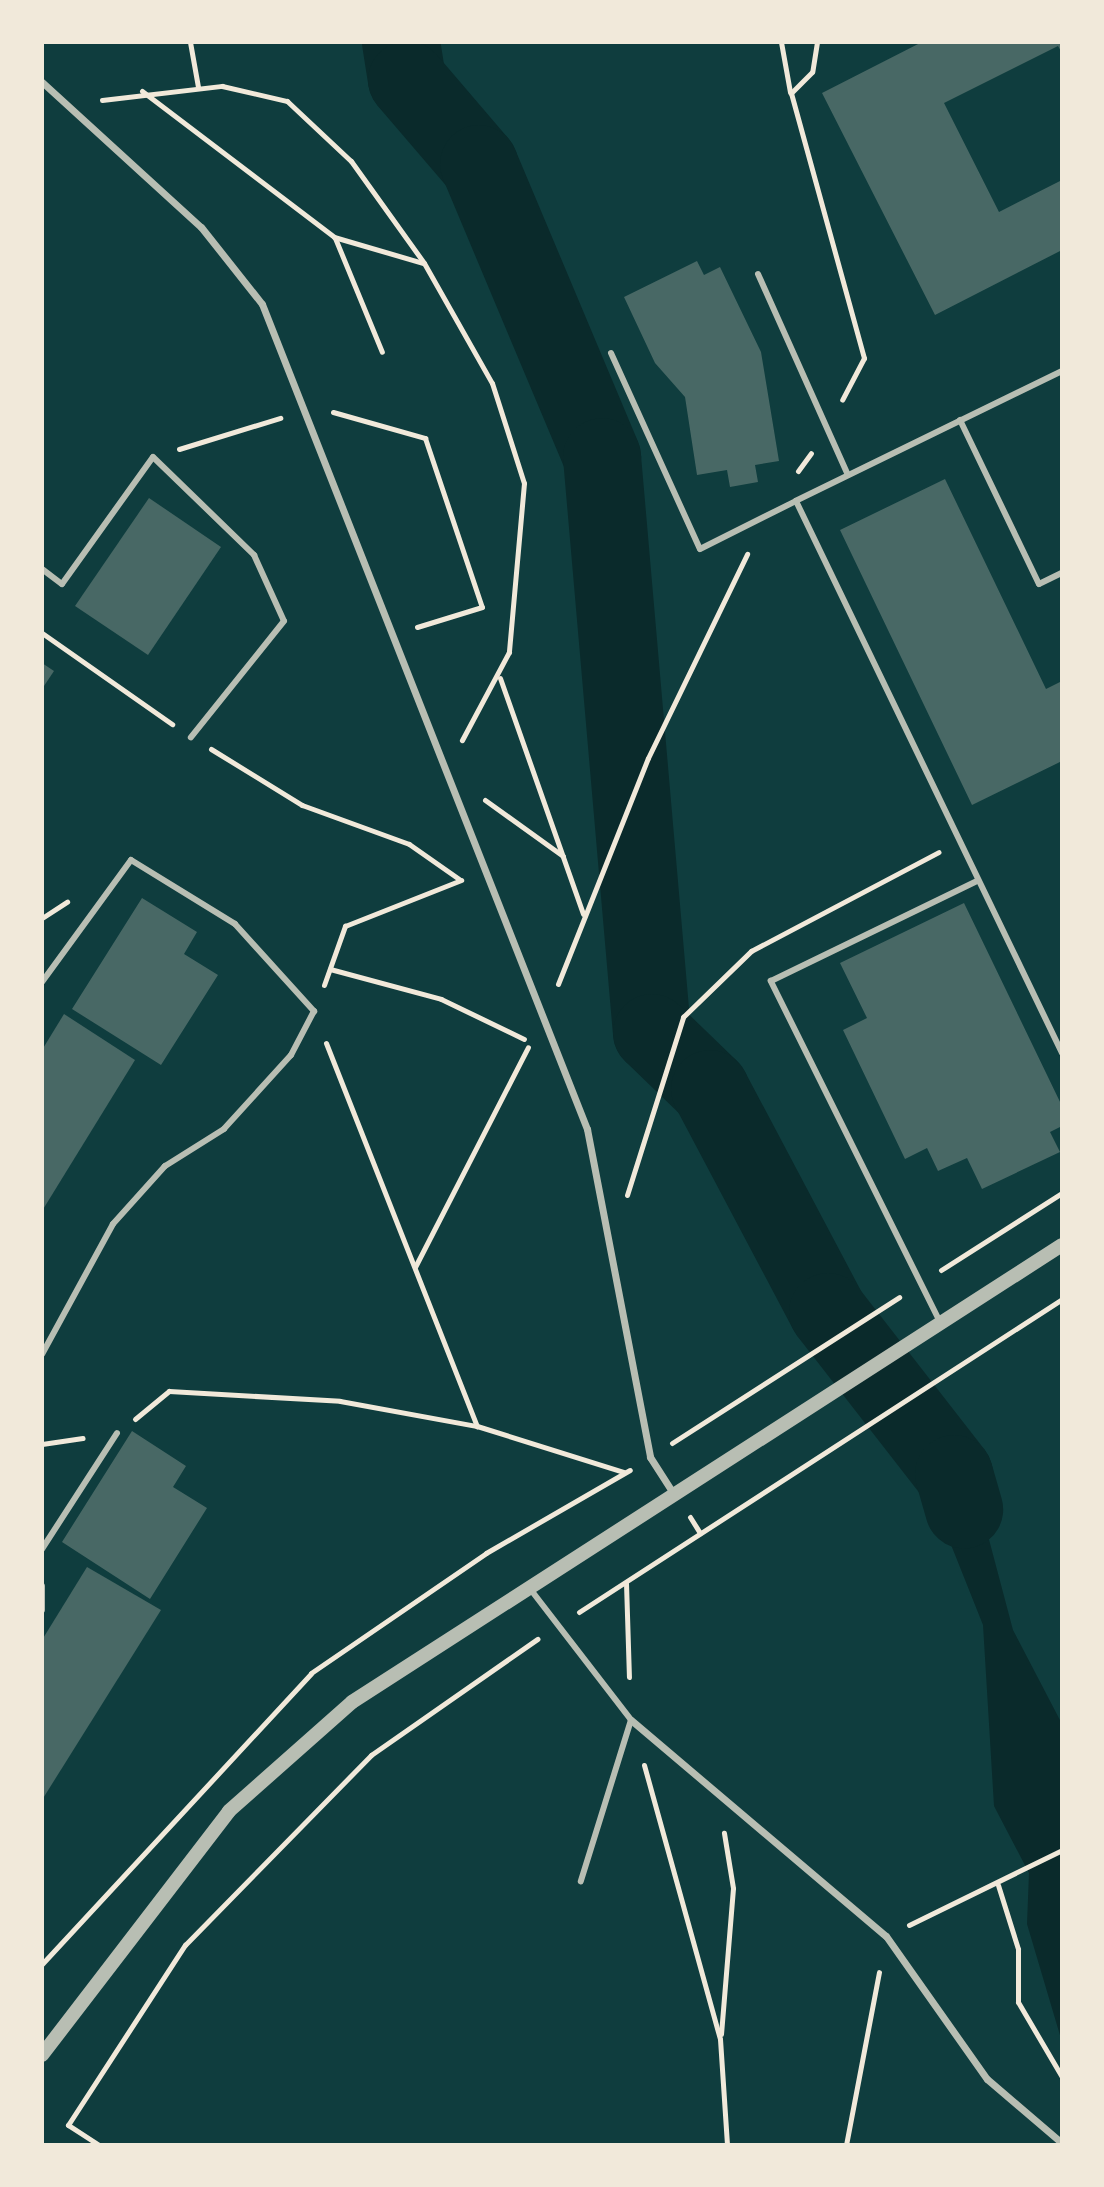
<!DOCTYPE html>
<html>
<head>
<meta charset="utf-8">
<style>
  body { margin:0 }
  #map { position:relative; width:1104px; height:2187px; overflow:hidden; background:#0f3d3e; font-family:Merriweather,serif }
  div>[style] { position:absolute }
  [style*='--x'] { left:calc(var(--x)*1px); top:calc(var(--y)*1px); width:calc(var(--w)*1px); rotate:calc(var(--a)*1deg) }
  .water>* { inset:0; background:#0a2a2b }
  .river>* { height:78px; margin:-39px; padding:0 39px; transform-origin:39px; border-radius:39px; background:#0a2a2b }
  .building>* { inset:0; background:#486865 }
  .path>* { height:5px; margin:-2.5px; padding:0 2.5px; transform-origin:2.5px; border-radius:2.5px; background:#f1e9da }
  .service>* { height:6px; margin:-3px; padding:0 3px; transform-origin:3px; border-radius:3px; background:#b8beb3 }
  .pedestrian>* { height:7px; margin:-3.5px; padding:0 3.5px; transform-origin:3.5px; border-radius:3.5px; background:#b8beb3 }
  .tertiary>* { height:14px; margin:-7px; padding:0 7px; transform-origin:7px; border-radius:7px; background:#b8beb3 }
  span { translate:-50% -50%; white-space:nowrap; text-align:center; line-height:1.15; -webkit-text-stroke:8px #f1e9da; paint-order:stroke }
  .frame { position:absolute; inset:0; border:44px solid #f1e9da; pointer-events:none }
</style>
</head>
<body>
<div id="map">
  <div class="water">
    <i style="clip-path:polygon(927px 1407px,969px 1464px,1013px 1630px,1062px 1724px,1062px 2042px,1027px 1924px,1029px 1873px,994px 1806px,983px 1625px,924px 1477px,885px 1433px)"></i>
  </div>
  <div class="river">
    <i style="--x:401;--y:42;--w:38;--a:81"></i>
    <i style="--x:407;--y:80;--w:111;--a:49.4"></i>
    <i style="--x:479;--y:164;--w:318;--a:67.2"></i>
    <i style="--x:602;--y:457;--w:578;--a:85.04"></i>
    <i style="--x:652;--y:1033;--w:81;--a:44"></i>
    <i style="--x:710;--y:1089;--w:252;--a:62.1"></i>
    <i style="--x:828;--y:1312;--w:205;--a:52.1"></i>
    <i style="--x:954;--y:1474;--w:37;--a:74"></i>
  </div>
  <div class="building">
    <i style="clip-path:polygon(922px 42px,1062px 42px,1062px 53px,1058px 46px,944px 103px,999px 212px,1062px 180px,1062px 250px,935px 315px,822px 93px)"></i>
    <i style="clip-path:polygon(697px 261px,704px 275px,720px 267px,761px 352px,779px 461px,755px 465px,758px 482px,730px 487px,727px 470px,697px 475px,685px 397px,655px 363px,624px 297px)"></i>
    <i style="clip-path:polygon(945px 479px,1046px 689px,1062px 681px,1062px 761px,972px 805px,840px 530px)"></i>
    <i style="clip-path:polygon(149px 498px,221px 547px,148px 655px,75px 606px)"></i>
    <i style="clip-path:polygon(42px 663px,54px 671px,42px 689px)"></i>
    <i style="clip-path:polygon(142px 898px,197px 932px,184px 954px,218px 975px,161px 1065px,72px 1009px)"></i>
    <i style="clip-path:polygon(964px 903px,1062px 1106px,1062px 1126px,1050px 1132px,1060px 1152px,982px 1189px,967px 1158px,938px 1171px,927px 1148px,905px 1159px,843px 1030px,867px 1018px,840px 963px)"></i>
    <i style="clip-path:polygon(64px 1014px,135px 1060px,42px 1211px,42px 1050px)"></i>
    <i style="clip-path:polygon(132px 1431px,186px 1466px,173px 1487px,207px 1508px,150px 1599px,62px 1542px)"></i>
    <i style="clip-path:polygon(87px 1567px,161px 1610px,42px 1800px,42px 1640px)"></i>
  </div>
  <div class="path">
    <i style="--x:190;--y:42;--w:46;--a:79.9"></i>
    <i style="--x:781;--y:42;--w:51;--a:79.8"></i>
    <i style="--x:817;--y:42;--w:30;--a:99"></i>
    <i style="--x:812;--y:72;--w:30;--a:135"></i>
    <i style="--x:791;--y:93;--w:275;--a:74.6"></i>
    <i style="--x:864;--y:358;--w:47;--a:117.6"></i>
    <i style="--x:142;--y:91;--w:241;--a:37.2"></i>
    <i style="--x:334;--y:237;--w:93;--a:16.3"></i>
    <i style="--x:102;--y:100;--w:121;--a:-6.7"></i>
    <i style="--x:222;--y:86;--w:67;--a:13"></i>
    <i style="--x:287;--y:101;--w:88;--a:43.2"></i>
    <i style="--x:351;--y:161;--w:125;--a:54.4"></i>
    <i style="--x:424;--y:263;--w:138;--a:60.5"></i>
    <i style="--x:492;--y:383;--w:105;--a:72.3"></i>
    <i style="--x:524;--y:483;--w:170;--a:95.1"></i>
    <i style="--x:509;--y:652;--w:100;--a:118.1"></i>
    <i style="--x:335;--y:238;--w:123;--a:67.6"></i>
    <i style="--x:333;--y:412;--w:96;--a:15.8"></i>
    <i style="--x:425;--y:438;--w:178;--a:71.4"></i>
    <i style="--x:482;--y:607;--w:68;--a:162.9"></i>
    <i style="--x:179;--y:449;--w:106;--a:-17.1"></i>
    <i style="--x:798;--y:471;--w:22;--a:-54"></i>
    <i style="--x:42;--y:633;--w:159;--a:35"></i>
    <i style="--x:500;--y:678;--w:250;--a:70.6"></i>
    <i style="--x:211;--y:749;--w:107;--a:31.6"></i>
    <i style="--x:302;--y:805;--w:114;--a:20"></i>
    <i style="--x:409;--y:844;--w:61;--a:35"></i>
    <i style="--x:485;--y:800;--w:96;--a:35.7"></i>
    <i style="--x:42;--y:918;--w:30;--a:-33"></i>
    <i style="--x:330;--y:969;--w:115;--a:15.1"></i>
    <i style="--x:441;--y:999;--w:92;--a:25.7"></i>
    <i style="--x:558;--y:984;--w:243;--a:-68.3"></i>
    <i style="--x:648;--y:758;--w:227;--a:-64.1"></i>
    <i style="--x:324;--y:985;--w:63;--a:-70.4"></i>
    <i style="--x:345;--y:926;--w:125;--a:-21.6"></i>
    <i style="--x:326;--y:1043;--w:412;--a:68.5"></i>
    <i style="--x:477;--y:1426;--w:154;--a:17.4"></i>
    <i style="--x:627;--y:1195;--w:187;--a:-72.5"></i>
    <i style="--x:683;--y:1017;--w:95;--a:-44.1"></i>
    <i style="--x:751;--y:951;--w:212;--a:-27.8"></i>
    <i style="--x:415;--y:1267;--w:247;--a:-62.8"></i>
    <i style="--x:941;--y:1270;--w:143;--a:-32.5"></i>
    <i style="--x:135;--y:1419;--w:44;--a:-39.5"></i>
    <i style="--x:169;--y:1391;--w:171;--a:3.3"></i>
    <i style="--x:340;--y:1401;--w:138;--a:10.4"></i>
    <i style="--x:672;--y:1443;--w:270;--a:-32.7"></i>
    <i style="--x:42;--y:1444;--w:41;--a:-8.3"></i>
    <i style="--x:690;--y:1517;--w:19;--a:58"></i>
    <i style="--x:626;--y:1583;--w:94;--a:88.2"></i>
    <i style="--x:579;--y:1612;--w:576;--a:-32.94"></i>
    <i style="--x:644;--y:1765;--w:284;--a:74.5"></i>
    <i style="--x:720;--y:2039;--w:106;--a:86.2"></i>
    <i style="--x:998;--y:1885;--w:67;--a:72.6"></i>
    <i style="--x:1018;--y:1949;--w:53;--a:90"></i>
    <i style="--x:1018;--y:2002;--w:87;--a:59.6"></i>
    <i style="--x:909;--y:1925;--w:170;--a:-26.1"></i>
    <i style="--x:42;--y:1964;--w:396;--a:-47.2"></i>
    <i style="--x:311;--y:1673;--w:212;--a:-34.4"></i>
    <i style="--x:486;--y:1553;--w:166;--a:-30"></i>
    <i style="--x:721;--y:2034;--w:146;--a:-85.3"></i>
    <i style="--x:733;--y:1888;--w:56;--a:-99.3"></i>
    <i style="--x:99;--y:2145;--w:37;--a:-147"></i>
    <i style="--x:68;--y:2125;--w:215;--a:-57"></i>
    <i style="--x:185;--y:1945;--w:266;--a:-45.6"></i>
    <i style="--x:371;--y:1755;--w:203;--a:-34.9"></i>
    <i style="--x:846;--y:2145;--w:176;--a:-79.2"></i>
  </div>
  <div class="service">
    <i style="--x:758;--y:274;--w:220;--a:65.9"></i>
    <i style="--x:611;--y:353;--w:215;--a:65.6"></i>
    <i style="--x:700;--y:549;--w:107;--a:-26.6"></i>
    <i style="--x:1062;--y:371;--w:296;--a:154"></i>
    <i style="--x:796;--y:501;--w:613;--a:64.27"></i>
    <i style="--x:960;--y:420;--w:182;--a:64.3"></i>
    <i style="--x:1039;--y:584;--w:25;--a:-26"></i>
    <i style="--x:42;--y:569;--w:25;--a:37"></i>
    <i style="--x:62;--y:584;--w:156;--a:-54.4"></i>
    <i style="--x:153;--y:457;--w:141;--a:44.1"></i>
    <i style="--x:254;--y:555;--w:72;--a:65.6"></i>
    <i style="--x:284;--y:621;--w:149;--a:128.7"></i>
    <i style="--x:42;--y:982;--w:151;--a:-53.9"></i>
    <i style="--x:131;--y:860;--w:122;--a:31.6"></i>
    <i style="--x:235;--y:924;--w:118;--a:47.8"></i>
    <i style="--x:314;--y:1011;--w:50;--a:117.6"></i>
    <i style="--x:291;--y:1055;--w:100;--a:132.2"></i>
    <i style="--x:224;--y:1129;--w:70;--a:147.9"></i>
    <i style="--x:165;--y:1166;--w:78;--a:131.9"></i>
    <i style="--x:113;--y:1224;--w:148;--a:118.6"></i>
    <i style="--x:940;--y:1322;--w:381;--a:-116.4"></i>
    <i style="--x:771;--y:981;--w:229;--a:-25.9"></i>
    <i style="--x:42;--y:1549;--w:138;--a:-57.1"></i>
    <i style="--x:42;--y:1586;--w:24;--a:90"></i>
    <i style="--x:531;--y:1590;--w:164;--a:52.4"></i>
    <i style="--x:631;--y:1720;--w:169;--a:107.3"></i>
  </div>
  <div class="pedestrian">
    <i style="--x:42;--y:82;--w:215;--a:42.4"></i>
    <i style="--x:201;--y:227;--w:98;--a:51.6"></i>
    <i style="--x:262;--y:304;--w:887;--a:68.5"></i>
    <i style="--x:587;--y:1129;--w:334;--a:79.1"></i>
    <i style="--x:650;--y:1457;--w:43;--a:57.4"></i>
    <i style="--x:631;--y:1720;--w:334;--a:40.3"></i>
    <i style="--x:886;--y:1936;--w:175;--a:54.8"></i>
    <i style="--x:987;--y:2079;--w:99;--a:40.5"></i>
  </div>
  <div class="tertiary">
    <i style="--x:42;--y:2055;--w:307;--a:-52.5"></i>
    <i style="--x:229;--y:1811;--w:164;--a:-41.5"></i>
    <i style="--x:352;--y:1702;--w:844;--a:-32.77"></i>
  </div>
  <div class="frame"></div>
</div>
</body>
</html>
